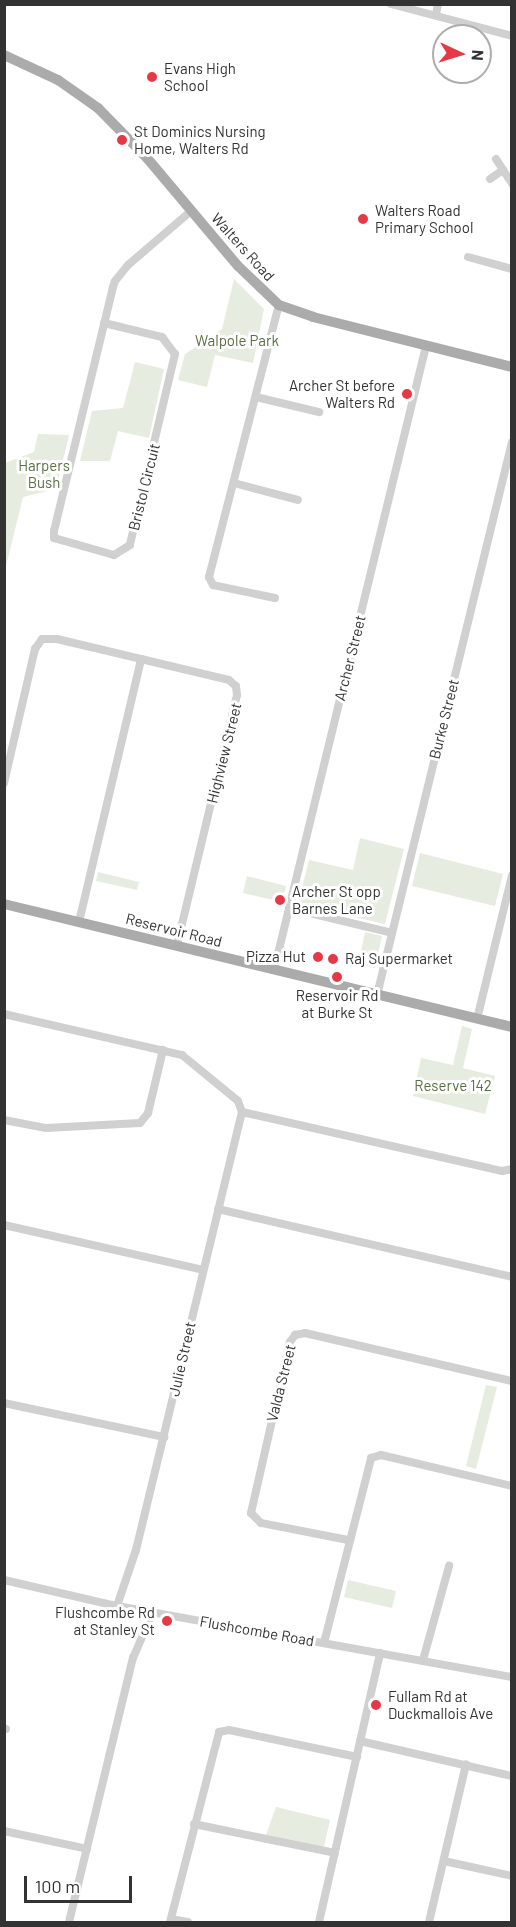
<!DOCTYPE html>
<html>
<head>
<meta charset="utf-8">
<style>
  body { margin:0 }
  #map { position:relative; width:516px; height:1927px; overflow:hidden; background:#fff; font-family:Barlow,sans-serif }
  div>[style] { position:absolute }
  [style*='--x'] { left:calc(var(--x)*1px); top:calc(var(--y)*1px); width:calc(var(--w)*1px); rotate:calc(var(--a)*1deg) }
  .green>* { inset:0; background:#e6ecdf }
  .minor>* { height:8px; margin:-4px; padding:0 4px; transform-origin:4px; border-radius:4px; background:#d0d0d0 }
  .major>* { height:10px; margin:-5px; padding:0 5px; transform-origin:5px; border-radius:5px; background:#ababab }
  .dots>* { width:16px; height:16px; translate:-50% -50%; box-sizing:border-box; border:3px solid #fff; border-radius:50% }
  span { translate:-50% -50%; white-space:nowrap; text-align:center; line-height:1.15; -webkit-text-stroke:6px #fff; paint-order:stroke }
  .poi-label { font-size:15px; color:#333 }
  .left { translate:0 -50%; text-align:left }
  .right { translate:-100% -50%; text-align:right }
  .street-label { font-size:15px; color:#333 }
  .park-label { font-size:15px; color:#56703f }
  .frame { position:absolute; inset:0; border:6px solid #333; pointer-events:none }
  .north { position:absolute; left:432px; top:24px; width:60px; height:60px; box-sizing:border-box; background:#fff; border:2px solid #adadad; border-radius:50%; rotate:94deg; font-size:16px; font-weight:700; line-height:24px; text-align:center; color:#333 }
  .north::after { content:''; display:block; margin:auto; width:21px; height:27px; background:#e63946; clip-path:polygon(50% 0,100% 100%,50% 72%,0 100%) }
  .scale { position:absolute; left:24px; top:1876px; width:108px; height:27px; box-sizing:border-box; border:3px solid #333; border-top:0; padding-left:8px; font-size:18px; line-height:21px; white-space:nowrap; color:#333; -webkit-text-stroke:4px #fff; paint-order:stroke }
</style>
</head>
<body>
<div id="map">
  <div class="green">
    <i style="clip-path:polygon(234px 279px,264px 309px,253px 363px,215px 355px,207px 387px,178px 380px,185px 354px,222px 329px)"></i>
    <i style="clip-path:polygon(135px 362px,164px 369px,149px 438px,118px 431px,110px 461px,80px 461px,92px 411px,123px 408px)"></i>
    <i style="clip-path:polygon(38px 434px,69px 435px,56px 489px,23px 497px,5px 570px,5px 463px,34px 452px)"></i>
    <i style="clip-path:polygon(360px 838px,404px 849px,385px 924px,298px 904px,309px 860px,353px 870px)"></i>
    <i style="clip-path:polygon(420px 853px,503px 874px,495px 906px,412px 886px)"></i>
    <i style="clip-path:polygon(98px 872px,139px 882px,137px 890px,96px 881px)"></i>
    <i style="clip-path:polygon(247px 876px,286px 886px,282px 902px,243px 893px)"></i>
    <i style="clip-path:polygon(365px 932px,382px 936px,375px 968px,354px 963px,359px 960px)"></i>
    <i style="clip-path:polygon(462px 1026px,472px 1029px,463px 1068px,495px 1076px,485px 1114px,413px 1096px,421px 1058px,453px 1065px)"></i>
    <i style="clip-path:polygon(486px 1385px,497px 1387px,476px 1469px,466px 1466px)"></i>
    <i style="clip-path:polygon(348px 1580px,396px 1591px,392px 1608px,344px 1597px)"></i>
    <i style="clip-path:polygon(276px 1807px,330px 1820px,324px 1847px,266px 1835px)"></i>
  </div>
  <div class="minor">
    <i style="--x:391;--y:4;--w:125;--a:14.8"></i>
    <i style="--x:436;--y:15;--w:11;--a:-80"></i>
    <i style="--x:496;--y:159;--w:30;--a:57"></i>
    <i style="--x:490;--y:179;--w:16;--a:-35"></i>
    <i style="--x:468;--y:257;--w:46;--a:15.3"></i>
    <i style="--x:104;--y:323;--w:60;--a:13.6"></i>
    <i style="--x:162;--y:337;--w:21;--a:53"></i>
    <i style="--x:175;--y:354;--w:196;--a:103.3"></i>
    <i style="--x:130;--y:545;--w:19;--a:148"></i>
    <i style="--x:114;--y:555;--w:62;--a:-164.2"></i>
    <i style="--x:54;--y:538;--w:7;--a:-90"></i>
    <i style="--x:54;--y:531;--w:251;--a:-76.4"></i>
    <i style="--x:113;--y:287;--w:6;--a:-72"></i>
    <i style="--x:115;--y:281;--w:21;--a:-51"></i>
    <i style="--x:128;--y:265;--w:83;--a:-40.6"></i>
    <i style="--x:256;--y:397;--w:65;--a:13.4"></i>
    <i style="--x:234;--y:483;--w:66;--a:14.9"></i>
    <i style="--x:275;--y:598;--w:63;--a:-168.2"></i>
    <i style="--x:213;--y:585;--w:9;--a:-117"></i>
    <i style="--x:209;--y:577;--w:281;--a:-75.6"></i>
    <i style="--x:4;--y:783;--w:138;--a:-77"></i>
    <i style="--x:35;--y:649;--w:12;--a:-55"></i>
    <i style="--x:42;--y:639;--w:15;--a:0"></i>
    <i style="--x:57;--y:639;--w:86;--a:13.4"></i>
    <i style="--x:141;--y:659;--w:90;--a:13.4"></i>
    <i style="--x:229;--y:680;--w:9;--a:41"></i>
    <i style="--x:236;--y:686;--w:9;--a:84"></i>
    <i style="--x:237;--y:695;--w:257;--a:103.5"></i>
    <i style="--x:289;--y:908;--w:106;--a:13.6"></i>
    <i style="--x:79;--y:922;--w:270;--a:-76.7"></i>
    <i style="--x:274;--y:970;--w:642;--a:-76.31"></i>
    <i style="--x:377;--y:995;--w:569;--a:-76.28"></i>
    <i style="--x:4;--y:1014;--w:183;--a:13"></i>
    <i style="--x:182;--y:1055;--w:72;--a:39.4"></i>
    <i style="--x:238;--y:1101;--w:12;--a:70"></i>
    <i style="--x:477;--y:1019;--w:148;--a:-76.3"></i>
    <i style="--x:242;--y:1112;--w:267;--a:12.8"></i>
    <i style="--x:502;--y:1171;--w:10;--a:-11"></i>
    <i style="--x:4;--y:1120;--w:43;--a:10.8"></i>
    <i style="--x:46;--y:1128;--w:94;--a:-3"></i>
    <i style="--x:140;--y:1123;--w:13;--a:-51"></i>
    <i style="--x:148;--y:1113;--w:65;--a:-76.6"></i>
    <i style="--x:218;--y:1209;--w:302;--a:13"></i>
    <i style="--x:4;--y:1225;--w:204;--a:12.7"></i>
    <i style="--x:4;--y:1403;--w:164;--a:12"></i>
    <i style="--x:348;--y:1540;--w:89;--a:-168.9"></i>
    <i style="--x:261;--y:1523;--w:14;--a:-135"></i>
    <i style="--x:251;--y:1513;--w:175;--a:-77.2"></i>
    <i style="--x:290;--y:1342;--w:9;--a:-54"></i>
    <i style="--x:295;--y:1335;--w:10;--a:-11"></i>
    <i style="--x:305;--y:1333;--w:212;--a:13.1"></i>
    <i style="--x:4;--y:1580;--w:116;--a:13"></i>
    <i style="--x:117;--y:1606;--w:401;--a:10.2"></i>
    <i style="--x:117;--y:1606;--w:59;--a:-71.3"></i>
    <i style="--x:136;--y:1550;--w:451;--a:-76.4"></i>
    <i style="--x:324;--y:1643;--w:191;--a:-75.7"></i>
    <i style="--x:371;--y:1458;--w:10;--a:-17"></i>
    <i style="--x:381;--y:1455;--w:135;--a:13.3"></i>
    <i style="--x:423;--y:1660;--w:98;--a:-74.5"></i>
    <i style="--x:4;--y:1729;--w:2;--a:0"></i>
    <i style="--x:360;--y:1741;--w:156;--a:13"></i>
    <i style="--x:194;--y:1824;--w:144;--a:11.6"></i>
    <i style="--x:4;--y:1831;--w:85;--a:12.2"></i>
    <i style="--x:444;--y:1861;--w:70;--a:12.4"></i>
    <i style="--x:171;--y:1919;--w:17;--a:10"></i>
    <i style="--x:69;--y:1922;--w:272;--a:-76.4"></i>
    <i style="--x:133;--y:1658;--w:50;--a:-66.5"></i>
    <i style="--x:170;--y:1922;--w:196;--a:-75.5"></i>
    <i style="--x:219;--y:1732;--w:10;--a:-11"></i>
    <i style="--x:229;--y:1730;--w:131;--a:11.9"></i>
    <i style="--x:319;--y:1922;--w:276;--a:-77.2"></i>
    <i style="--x:429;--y:1922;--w:162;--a:-76.8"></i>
  </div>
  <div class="major">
    <i style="--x:4;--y:55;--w:60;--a:24.8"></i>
    <i style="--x:58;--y:80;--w:49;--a:35"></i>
    <i style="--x:98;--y:108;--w:70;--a:45.6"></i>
    <i style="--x:147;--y:158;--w:141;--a:49.9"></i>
    <i style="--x:238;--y:266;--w:57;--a:43.6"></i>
    <i style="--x:279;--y:305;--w:36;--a:19"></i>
    <i style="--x:313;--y:317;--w:205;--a:14.1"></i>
    <i style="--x:4;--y:904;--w:523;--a:13.61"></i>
  </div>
  <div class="dots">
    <i style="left:152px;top:77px;background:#e63946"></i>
    <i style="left:122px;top:140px;background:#e63946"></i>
    <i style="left:363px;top:219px;background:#e63946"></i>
    <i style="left:407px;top:394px;background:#e63946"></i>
    <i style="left:280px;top:900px;background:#e63946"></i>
    <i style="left:318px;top:957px;background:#e63946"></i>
    <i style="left:333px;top:959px;background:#e63946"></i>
    <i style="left:337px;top:977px;background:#e63946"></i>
    <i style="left:167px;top:1621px;background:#e63946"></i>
    <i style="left:376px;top:1705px;background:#e63946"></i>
  </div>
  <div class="poi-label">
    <span class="left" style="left:164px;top:77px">Evans High<br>School</span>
    <span class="left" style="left:134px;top:140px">St Dominics Nursing<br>Home, Walters Rd</span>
    <span class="left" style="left:375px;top:219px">Walters Road<br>Primary School</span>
    <span class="right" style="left:395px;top:394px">Archer St before<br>Walters Rd</span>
    <span class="left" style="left:292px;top:900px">Archer St opp<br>Barnes Lane</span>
    <span class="right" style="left:306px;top:957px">Pizza Hut</span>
    <span class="left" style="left:345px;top:959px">Raj Supermarket</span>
    <span style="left:337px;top:1004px">Reservoir Rd<br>at Burke St</span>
    <span class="right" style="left:155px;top:1621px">Flushcombe Rd<br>at Stanley St</span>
    <span class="left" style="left:388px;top:1705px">Fullam Rd at<br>Duckmallois Ave</span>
  </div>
  <div class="street-label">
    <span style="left:243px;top:247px;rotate:48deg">Walters Road</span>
    <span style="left:144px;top:487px;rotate:-76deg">Bristol Circuit</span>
    <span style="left:350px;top:658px;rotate:-76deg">Archer Street</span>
    <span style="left:444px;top:719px;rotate:-76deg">Burke Street</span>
    <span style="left:224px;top:753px;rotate:-76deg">Highview Street</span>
    <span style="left:174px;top:930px;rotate:14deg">Reservoir Road</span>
    <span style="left:182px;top:1359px;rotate:-77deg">Julie Street</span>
    <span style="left:281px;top:1383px;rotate:-76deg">Valda Street</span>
    <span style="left:257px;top:1631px;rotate:10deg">Flushcombe Road</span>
  </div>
  <div class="park-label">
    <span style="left:237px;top:341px">Walpole Park</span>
    <span style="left:44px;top:474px">Harpers<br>Bush</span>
    <span style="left:453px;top:1086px">Reserve 142</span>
  </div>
  <div class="frame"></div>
  <div class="north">N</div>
  <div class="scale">100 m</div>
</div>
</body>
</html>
